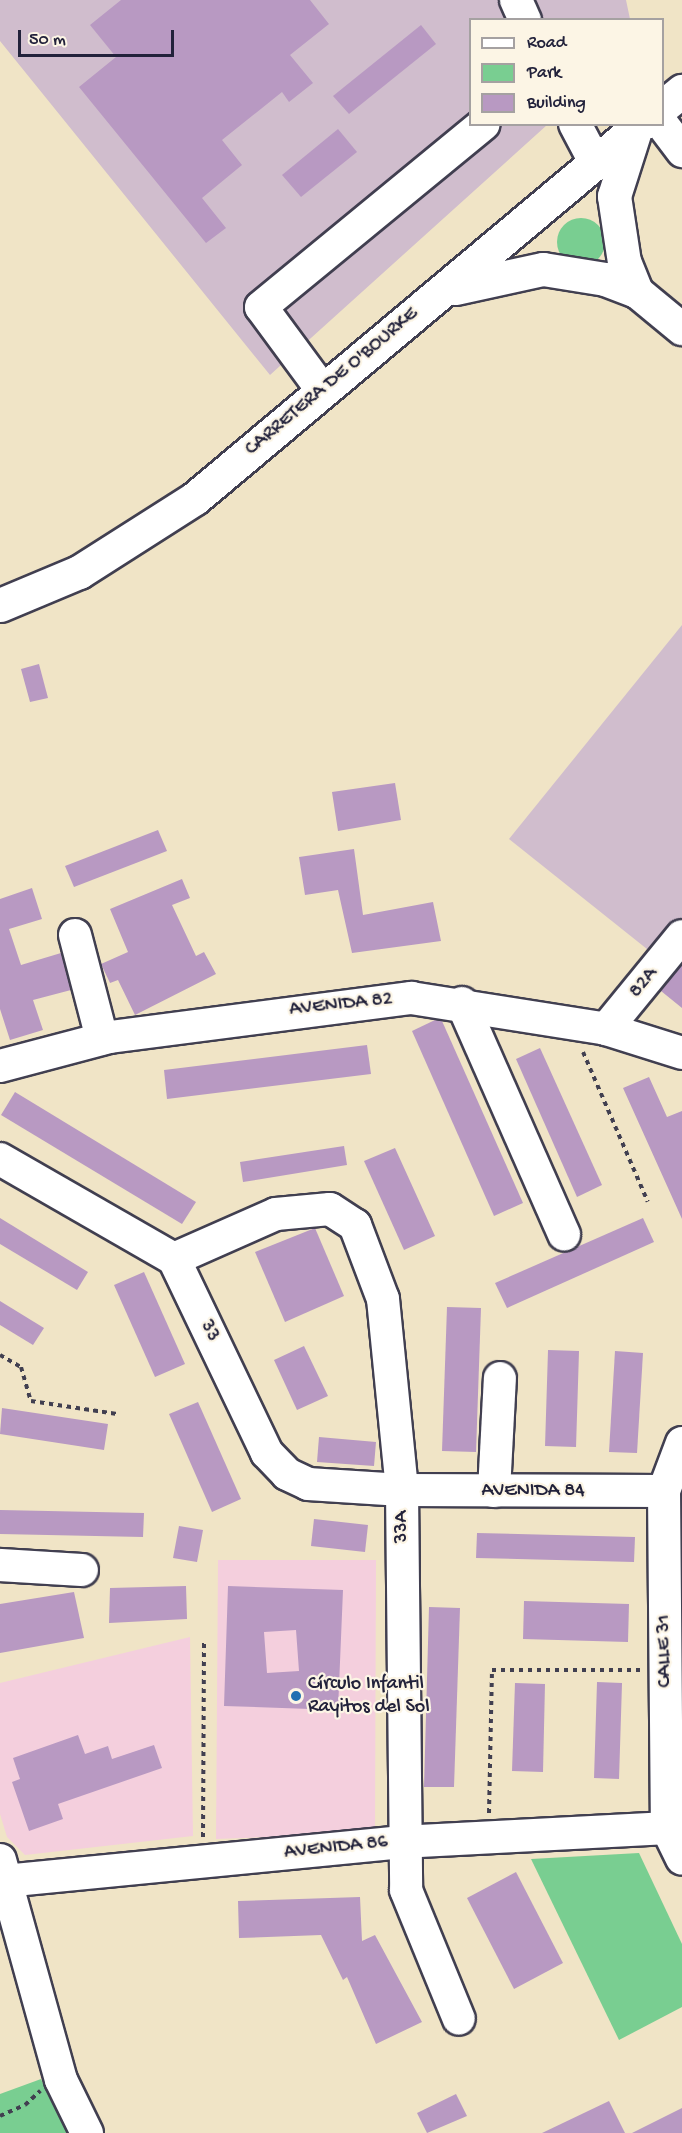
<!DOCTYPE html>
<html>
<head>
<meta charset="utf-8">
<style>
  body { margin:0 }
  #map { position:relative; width:682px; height:2133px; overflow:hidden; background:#f0e4c6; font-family:"Gochi Hand",sans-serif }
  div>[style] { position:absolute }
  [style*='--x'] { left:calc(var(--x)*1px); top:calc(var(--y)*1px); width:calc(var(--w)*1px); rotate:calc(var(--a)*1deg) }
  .built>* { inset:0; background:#f4cfdd }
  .industrial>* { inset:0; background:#d0bdcd }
  .green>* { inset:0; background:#79ce91 }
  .round { border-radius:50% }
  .building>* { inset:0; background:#b899c2 }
  .path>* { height:4px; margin-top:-2px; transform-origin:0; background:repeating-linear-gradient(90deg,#413f50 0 4.5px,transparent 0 9px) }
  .roads { filter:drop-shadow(2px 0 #413f50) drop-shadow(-2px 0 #413f50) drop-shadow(0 2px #413f50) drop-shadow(0 -2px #413f50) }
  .minor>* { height:32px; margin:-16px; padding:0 16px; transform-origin:16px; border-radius:16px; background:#fff }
  .major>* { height:33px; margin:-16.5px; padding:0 16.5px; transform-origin:16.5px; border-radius:16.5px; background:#fff }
  .dots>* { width:16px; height:16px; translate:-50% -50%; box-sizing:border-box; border:3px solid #fcf5e5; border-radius:50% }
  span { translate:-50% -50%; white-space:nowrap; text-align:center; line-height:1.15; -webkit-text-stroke:4.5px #fcf5e5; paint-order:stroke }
  .street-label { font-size:20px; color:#22223b }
  .poi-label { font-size:20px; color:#22223b }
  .left { translate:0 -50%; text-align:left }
  .legend { position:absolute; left:469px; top:18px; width:195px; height:108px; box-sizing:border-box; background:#fcf5e5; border:2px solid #a5a1a1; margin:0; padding:8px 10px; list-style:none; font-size:18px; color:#22223b }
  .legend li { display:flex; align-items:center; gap:12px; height:30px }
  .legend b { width:30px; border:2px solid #a5a1a1 }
  .scale { position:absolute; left:18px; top:30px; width:156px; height:27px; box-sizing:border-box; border:3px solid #22223b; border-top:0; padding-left:8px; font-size:18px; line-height:21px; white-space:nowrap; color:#22223b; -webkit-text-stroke:4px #fcf5e5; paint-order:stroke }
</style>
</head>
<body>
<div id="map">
  <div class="built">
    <i style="clip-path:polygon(218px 1560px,376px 1560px,375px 1833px,216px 1839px)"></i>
    <i style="clip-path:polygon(190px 1637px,193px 1836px,25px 1855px,7px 1837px,0 1814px,0 1683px)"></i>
  </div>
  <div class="industrial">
    <i style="clip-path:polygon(0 0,626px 0,630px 19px,470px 20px,470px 124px,547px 125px,270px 375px,0 41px)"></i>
    <i style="clip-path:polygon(682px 625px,682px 927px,657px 957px,509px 839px)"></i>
  </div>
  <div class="green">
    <i class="round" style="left:557px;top:218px;width:48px;height:48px"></i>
    <i style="clip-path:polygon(639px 1853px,682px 1944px,682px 2007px,619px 2040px,531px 1859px)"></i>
    <i style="clip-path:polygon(41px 2079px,67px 2133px,0 2133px,0 2094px)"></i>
  </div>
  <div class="building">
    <i style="clip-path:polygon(121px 0,310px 0,329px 24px,290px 55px,313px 83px,289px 102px,282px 92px,222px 140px,242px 165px,202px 198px,226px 228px,206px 243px,79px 87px,116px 57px,90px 25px)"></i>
    <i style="clip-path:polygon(421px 25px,436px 44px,349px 114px,333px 96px)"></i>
    <i style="clip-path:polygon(338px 129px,357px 152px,301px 197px,282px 175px)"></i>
    <i style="clip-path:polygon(39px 664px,48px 698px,30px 702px,21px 669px)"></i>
    <i style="clip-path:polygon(395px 783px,401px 820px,338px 831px,332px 792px)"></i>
    <i style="clip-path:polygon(158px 830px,167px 851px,74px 887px,65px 866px)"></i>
    <i style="clip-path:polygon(354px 849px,363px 915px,433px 902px,441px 941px,352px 953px,338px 890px,305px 895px,299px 857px)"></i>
    <i style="clip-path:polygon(182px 879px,190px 898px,172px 905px,196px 956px,204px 952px,216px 974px,135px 1015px,118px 980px,110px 983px,101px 964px,128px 952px,110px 909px)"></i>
    <i style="clip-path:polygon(32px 888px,42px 919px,9px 929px,21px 965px,61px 953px,71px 990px,33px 1000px,43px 1030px,10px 1040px,0 1009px,0 899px)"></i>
    <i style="clip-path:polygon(682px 964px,682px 1008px,661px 991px)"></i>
    <i style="clip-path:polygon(435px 1020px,442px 1021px,523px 1203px,494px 1216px,412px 1031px)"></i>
    <i style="clip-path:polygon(367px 1045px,371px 1074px,167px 1099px,164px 1070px)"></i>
    <i style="clip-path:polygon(540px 1048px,602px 1185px,577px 1197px,516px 1059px)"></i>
    <i style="clip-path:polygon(649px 1077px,667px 1117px,682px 1111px,682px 1219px,623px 1088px)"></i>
    <i style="clip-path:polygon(15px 1092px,196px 1202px,182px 1224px,1px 1115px)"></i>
    <i style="clip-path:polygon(344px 1146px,347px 1165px,243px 1182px,240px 1162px)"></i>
    <i style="clip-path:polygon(395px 1148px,435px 1236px,404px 1250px,364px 1161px)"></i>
    <i style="clip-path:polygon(0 1218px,88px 1272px,77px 1290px,0 1244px)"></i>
    <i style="clip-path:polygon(643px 1218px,654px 1242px,507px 1308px,495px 1283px)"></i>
    <i style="clip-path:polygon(315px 1228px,344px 1296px,285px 1322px,255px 1252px)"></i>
    <i style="clip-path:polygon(144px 1272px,185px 1364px,155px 1377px,114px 1285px)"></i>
    <i style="clip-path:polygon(0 1301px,44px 1328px,33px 1345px,0 1325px)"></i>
    <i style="clip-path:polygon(447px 1307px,481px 1308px,476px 1452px,442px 1451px)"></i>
    <i style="clip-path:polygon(304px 1346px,328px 1396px,297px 1410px,274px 1360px)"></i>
    <i style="clip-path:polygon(548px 1350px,579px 1351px,576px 1447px,545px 1446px)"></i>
    <i style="clip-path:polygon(615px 1351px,643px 1353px,637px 1453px,609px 1452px)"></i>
    <i style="clip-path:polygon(198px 1402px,241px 1499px,212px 1512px,169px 1414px)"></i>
    <i style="clip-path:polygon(2px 1408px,108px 1424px,104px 1450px,0 1434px)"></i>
    <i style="clip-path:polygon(319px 1437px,376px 1442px,374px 1466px,317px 1462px)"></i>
    <i style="clip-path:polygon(0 1510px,144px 1513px,143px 1537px,0 1534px)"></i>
    <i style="clip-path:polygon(314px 1519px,368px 1525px,365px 1552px,311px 1546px)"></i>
    <i style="clip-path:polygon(179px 1526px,203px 1530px,197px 1562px,173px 1558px)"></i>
    <i style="clip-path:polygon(477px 1533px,635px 1537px,634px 1562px,476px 1558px)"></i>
    <i style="clip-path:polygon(186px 1586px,187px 1619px,109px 1623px,110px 1588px)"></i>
    <i style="clip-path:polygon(evenodd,228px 1586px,343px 1590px,338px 1710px,224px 1706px,228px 1586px,296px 1630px,299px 1671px,267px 1673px,264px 1632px,296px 1630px)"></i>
    <i style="clip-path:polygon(74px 1592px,84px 1638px,0 1653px,0 1604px)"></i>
    <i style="clip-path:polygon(524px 1601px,629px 1604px,628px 1642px,523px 1639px)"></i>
    <i style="clip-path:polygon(429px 1607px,460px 1608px,454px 1787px,424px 1787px)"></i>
    <i style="clip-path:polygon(597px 1682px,622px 1683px,619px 1779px,594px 1778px)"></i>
    <i style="clip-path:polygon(515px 1683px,545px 1684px,543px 1772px,512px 1771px)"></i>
    <i style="clip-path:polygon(78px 1735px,85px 1754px,108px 1746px,112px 1759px,154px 1745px,162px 1768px,58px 1804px,63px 1819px,29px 1831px,12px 1782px,20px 1779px,13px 1758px)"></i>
    <i style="clip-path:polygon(516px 1872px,563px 1963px,514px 1989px,467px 1898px)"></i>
    <i style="clip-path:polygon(360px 1897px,362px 1941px,375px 1935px,422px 2022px,376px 2044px,347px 1977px,343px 1980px,321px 1935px,239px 1938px,238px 1901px)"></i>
    <i style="clip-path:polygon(456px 2094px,467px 2116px,427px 2133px,417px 2113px)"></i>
    <i style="clip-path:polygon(609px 2101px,625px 2133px,542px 2133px)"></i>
    <i style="clip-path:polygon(682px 2108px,682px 2133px,632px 2133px)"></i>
  </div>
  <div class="path">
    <i style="--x:583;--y:1052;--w:163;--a:66.6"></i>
    <i style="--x:0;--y:1355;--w:24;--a:30"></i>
    <i style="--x:21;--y:1367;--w:35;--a:74"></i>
    <i style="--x:31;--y:1401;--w:87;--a:8.6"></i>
    <i style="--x:489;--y:1813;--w:143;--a:-88.8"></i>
    <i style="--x:492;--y:1670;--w:149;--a:0"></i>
    <i style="--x:203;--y:1837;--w:194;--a:-89.7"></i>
    <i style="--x:0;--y:2116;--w:27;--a:-24"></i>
    <i style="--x:25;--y:2105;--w:21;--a:-43"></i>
  </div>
  <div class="roads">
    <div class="minor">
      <i style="--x:516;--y:0;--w:22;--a:66"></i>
      <i style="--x:575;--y:124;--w:43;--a:62.2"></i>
      <i style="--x:662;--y:124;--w:34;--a:53"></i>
      <i style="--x:636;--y:291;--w:60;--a:39.6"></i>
      <i style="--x:323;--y:391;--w:104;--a:-126.4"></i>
      <i style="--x:261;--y:307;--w:288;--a:-39.4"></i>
      <i style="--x:75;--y:935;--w:107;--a:75.4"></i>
      <i style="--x:462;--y:1003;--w:253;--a:66.2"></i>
      <i style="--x:606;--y:1029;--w:120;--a:-50.7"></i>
      <i style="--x:0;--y:1066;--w:114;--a:-14.8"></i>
      <i style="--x:110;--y:1037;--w:304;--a:-7.4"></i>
      <i style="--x:411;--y:998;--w:197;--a:9"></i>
      <i style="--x:606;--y:1029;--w:80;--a:17.5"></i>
      <i style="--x:0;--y:1159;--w:201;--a:29.9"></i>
      <i style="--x:174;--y:1259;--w:215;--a:64.4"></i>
      <i style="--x:267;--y:1453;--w:29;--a:46"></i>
      <i style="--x:287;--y:1474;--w:23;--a:25"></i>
      <i style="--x:308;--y:1484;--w:94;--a:3.7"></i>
      <i style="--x:402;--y:1490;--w:262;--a:0.2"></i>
      <i style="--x:174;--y:1259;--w:111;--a:-23.8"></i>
      <i style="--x:276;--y:1214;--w:54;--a:-5.3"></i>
      <i style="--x:330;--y:1209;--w:30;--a:33"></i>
      <i style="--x:355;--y:1225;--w:79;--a:69.3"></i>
      <i style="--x:383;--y:1299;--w:192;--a:84.3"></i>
      <i style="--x:402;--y:1490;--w:400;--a:89.4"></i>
      <i style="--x:406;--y:1890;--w:139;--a:67.7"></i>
      <i style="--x:682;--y:1443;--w:51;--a:110.6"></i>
      <i style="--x:664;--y:1491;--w:337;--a:89.5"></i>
      <i style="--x:667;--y:1828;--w:34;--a:64"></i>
      <i style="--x:494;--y:1491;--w:113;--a:-87"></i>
      <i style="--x:0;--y:1565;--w:82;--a:3.5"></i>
      <i style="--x:0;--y:1860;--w:228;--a:74.5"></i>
      <i style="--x:61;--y:2080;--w:59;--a:63.9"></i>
      <i style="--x:5;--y:1881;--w:399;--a:-5.6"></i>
      <i style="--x:402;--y:1842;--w:265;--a:-3"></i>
    </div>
    <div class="major">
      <i style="--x:662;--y:107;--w:26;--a:-39"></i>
      <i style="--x:455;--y:288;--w:90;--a:-12.2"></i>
      <i style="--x:543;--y:269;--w:63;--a:9.2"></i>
      <i style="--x:605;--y:279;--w:33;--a:21"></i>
      <i style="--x:636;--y:291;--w:31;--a:-112"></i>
      <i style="--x:624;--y:262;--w:67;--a:-98.6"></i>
      <i style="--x:614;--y:196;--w:69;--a:-72.3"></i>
      <i style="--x:0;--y:605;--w:86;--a:-22.7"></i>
      <i style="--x:79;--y:572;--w:138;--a:-32.5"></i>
      <i style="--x:195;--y:498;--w:582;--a:-39.98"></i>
    </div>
  </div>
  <div class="dots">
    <i style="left:296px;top:1696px;background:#1f6fb2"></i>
  </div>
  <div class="street-label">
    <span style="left:332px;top:382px;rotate:-40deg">CARRETERA DE O'BOURKE</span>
    <span style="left:644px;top:983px;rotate:-51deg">82A</span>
    <span style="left:341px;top:1005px;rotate:-6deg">AVENIDA 82</span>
    <span style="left:209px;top:1331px;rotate:64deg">33</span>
    <span style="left:533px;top:1491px">AVENIDA 84</span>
    <span style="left:402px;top:1527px;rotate:-90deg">33A</span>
    <span style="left:665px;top:1651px;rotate:-91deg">CALLE 31</span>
    <span style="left:336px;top:1848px;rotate:-6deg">AVENIDA 86</span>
  </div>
  <div class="poi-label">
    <span class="left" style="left:308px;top:1696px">Círculo Infantil<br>Rayitos del Sol</span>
  </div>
  <ul class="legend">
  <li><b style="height:8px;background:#fff"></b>Road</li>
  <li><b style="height:16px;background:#79ce91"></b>Park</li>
  <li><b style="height:16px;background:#b899c2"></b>Building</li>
  </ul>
  <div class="scale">50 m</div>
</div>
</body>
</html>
